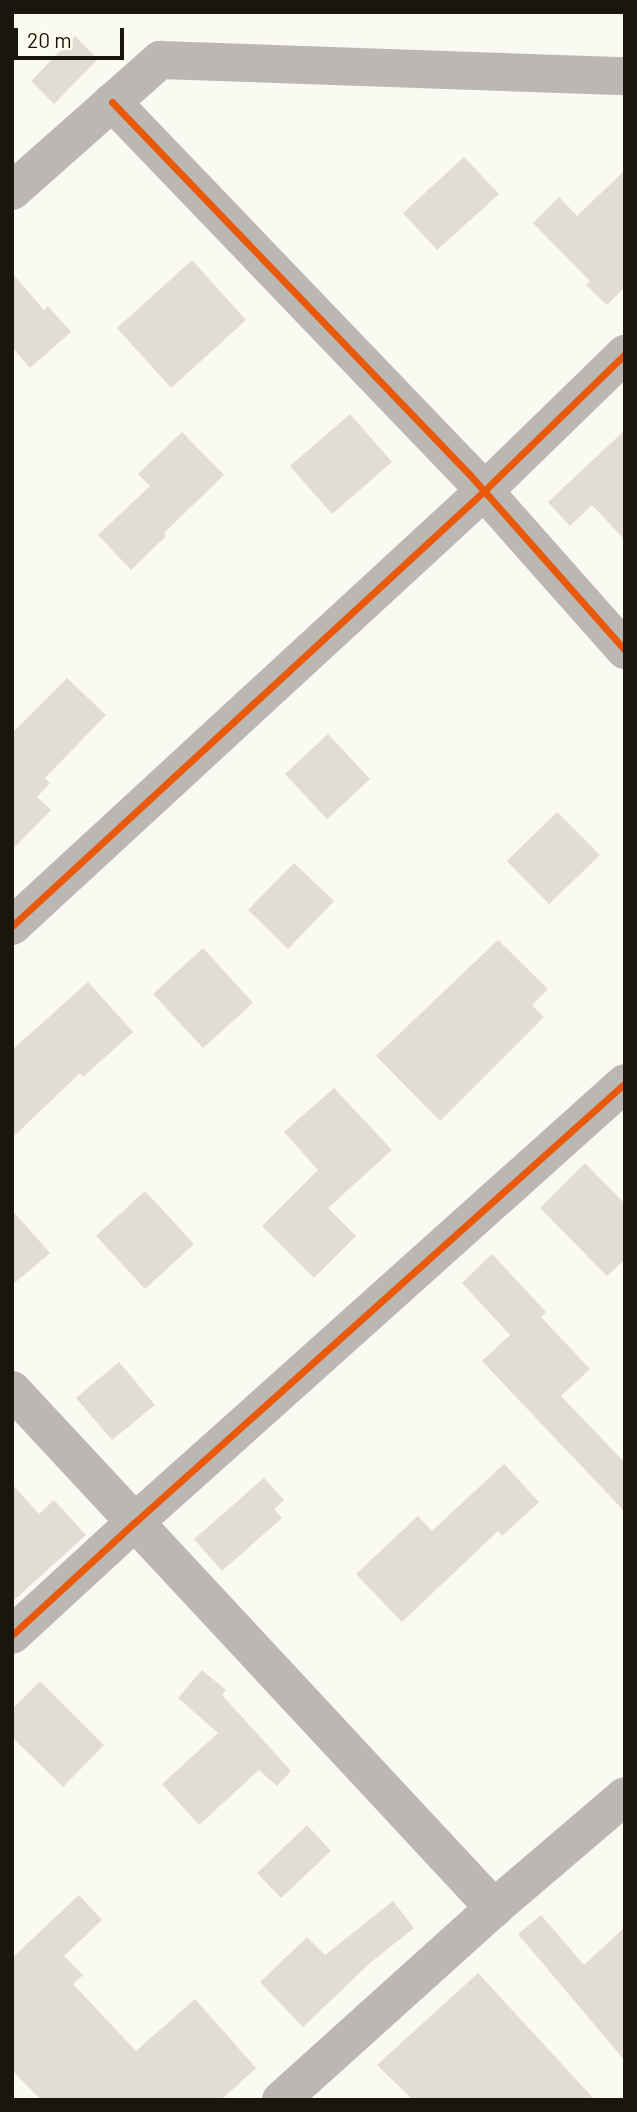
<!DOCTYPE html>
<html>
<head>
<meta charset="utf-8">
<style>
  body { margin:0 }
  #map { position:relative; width:637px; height:2112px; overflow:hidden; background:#faf9f2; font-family:Barlow,sans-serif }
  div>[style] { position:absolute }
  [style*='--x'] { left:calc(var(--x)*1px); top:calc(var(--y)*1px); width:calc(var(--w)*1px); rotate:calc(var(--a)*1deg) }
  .building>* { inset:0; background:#e1dcd5 }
  .minor>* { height:38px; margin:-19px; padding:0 19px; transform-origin:19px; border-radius:19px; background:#bbb8b4 }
  .cycleway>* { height:7px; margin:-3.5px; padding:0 3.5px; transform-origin:3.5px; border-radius:3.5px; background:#e8590c }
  span { translate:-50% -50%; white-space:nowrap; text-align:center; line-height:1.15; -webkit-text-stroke:5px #fefbef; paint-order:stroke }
  .frame { position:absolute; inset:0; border:14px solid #19170c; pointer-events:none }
  .scale { position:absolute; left:14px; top:28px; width:110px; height:32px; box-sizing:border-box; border:4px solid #19170c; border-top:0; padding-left:9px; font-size:21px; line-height:24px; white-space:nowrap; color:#19170c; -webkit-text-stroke:5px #fefbef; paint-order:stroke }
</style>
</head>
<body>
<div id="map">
  <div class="building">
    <i style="clip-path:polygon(75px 36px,98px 59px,54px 104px,31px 81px)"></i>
    <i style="clip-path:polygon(464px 157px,499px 194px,437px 250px,403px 213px)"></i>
    <i style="clip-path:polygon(625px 170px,625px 287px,607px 305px,586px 285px,590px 281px,533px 223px,559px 197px,577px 216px)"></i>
    <i style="clip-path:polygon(192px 260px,246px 320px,171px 388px,117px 328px)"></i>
    <i style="clip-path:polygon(12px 273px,44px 310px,48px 306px,71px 332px,30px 368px,12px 347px)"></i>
    <i style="clip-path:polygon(350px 414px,392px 462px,332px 514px,290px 466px)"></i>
    <i style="clip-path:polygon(625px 430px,625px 540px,592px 505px,570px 526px,548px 502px)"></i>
    <i style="clip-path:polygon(182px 432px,224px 475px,164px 533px,166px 536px,131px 570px,98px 535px,150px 486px,138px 474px)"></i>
    <i style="clip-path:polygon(67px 678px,106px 715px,45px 778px,50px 783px,37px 797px,51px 810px,12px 850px,12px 733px)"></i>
    <i style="clip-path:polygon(328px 734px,370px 779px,327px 819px,285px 774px)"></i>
    <i style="clip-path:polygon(557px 812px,600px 855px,549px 904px,507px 861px)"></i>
    <i style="clip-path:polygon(294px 863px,334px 901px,288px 949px,248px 910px)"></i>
    <i style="clip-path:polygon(498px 940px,548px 989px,532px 1005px,544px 1017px,440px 1121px,376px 1056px)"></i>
    <i style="clip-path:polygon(203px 948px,253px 1003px,203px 1048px,153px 994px)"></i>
    <i style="clip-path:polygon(88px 982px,133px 1032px,83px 1077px,80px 1073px,12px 1138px,12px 1050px)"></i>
    <i style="clip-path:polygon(334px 1088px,392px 1150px,328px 1208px,356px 1236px,314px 1278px,262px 1226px,318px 1170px,284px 1132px)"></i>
    <i style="clip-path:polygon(585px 1163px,625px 1204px,625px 1259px,607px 1276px,540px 1208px)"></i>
    <i style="clip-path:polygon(145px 1191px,194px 1244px,145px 1289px,96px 1236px)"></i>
    <i style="clip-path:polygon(12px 1210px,50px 1253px,12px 1285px)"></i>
    <i style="clip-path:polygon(492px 1254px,546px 1312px,541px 1317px,590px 1369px,561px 1396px,625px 1463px,625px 1512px,482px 1361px,510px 1335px,462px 1283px)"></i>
    <i style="clip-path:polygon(119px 1362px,155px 1405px,112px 1440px,76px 1398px)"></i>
    <i style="clip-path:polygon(504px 1464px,539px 1502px,502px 1536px,498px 1531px,402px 1622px,356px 1574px,418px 1516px,432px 1531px)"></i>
    <i style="clip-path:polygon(264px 1478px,284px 1500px,274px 1509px,282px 1518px,222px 1571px,194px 1539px)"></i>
    <i style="clip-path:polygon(12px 1484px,39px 1514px,54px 1500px,86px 1535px,12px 1602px)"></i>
    <i style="clip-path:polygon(202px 1670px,226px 1690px,222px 1695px,291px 1771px,277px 1786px,259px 1770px,199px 1825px,162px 1784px,218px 1733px,178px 1698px)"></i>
    <i style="clip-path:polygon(40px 1681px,104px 1745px,63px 1787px,12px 1737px,12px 1709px)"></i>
    <i style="clip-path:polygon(307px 1825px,331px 1851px,281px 1898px,257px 1873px)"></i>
    <i style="clip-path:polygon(79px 1895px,102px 1920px,64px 1956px,83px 1975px,73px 1984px,136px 2051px,195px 1999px,256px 2068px,221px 2100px,41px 2100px,12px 2070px,12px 1958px)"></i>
    <i style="clip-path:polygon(393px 1901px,414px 1928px,370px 1963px,303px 2027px,260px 1982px,307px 1937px,325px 1955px)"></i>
    <i style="clip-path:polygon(541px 1915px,584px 1965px,625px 1927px,625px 2061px,518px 1934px)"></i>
    <i style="clip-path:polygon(478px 1973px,595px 2100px,413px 2100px,377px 2065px)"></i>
  </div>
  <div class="minor">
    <i style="--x:112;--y:102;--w:517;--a:46.18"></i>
    <i style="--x:470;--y:475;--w:234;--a:48.5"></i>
    <i style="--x:12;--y:191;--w:198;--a:-41.5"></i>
    <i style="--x:160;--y:60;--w:465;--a:2"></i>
    <i style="--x:12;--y:926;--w:642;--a:-42.66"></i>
    <i style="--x:484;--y:491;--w:197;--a:-44.2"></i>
    <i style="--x:12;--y:1390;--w:708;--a:47.06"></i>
    <i style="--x:12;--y:1635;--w:166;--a:-42.6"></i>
    <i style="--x:134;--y:1523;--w:659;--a:-41.86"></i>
    <i style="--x:281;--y:2100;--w:287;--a:-42"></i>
    <i style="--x:494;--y:1908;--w:172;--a:-40.5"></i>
  </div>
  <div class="cycleway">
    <i style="--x:112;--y:102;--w:517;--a:46.18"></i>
    <i style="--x:470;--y:475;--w:234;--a:48.5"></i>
    <i style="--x:12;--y:926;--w:642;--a:-42.66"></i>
    <i style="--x:484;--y:491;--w:197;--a:-44.2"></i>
    <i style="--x:12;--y:1635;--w:166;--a:-42.6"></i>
    <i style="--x:134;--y:1523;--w:659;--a:-41.86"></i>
  </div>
  <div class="frame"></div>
  <div class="scale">20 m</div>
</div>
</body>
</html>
